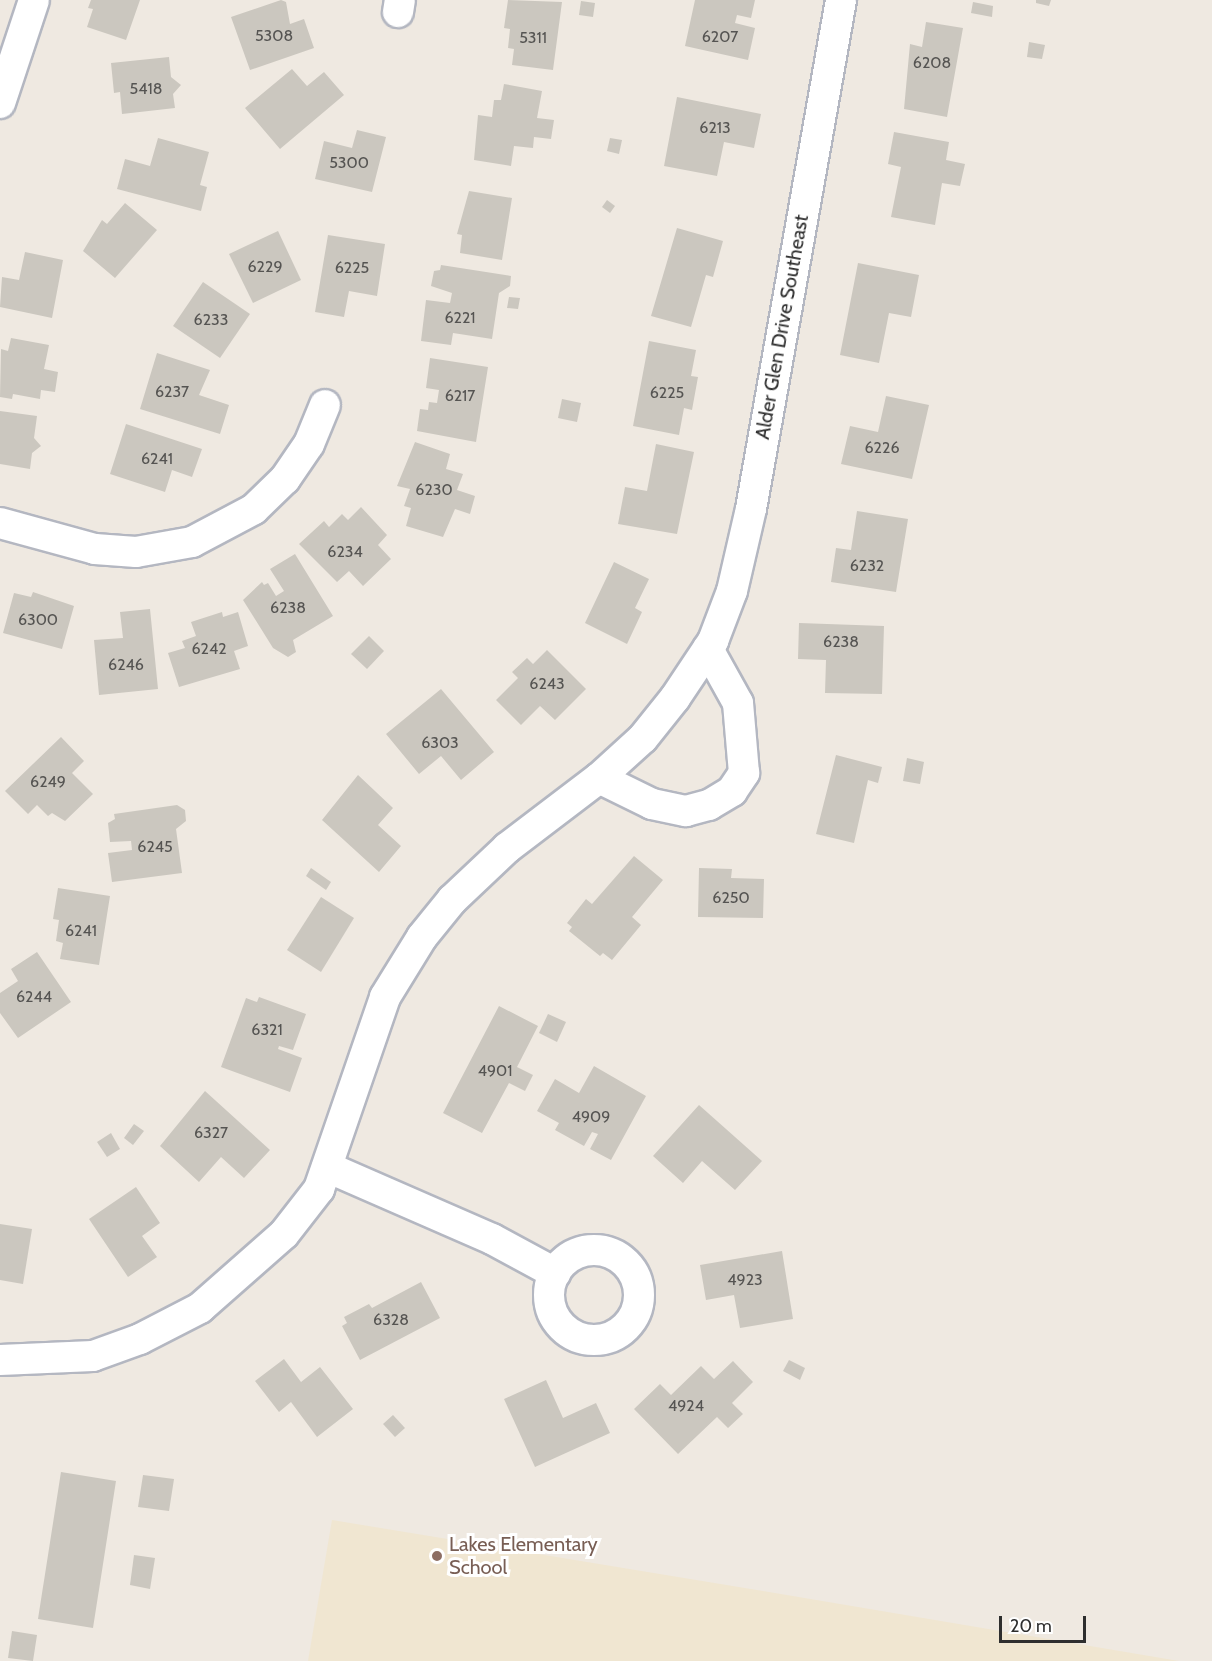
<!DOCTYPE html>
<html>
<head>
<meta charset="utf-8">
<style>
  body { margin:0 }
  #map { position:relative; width:1212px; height:1661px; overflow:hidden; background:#efe9e1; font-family:Cabin,sans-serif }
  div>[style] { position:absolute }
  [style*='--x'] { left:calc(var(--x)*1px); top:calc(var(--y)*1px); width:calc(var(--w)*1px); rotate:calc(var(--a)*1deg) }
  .education>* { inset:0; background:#f0e6d1 }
  .building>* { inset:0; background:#cbc7bf }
  .roads { filter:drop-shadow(2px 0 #b4b7c1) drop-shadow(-2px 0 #b4b7c1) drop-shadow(0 2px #b4b7c1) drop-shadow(0 -2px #b4b7c1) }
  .minor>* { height:30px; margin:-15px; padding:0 15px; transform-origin:15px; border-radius:15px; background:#fff }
  .minor>.ring { margin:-15px; padding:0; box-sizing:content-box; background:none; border:30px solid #fff; border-radius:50% }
  .dots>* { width:16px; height:16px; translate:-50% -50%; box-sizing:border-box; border:3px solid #fff; border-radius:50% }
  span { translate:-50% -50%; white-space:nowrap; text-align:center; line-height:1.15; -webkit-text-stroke:6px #fff; paint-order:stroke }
  .number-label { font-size:16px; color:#555452 }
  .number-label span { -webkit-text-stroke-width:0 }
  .street-label { font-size:20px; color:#2e2e2e }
  .education-label { font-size:20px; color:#785e54 }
  .left { translate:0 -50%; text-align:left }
  .scale { position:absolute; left:999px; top:1616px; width:87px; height:27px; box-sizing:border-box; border:3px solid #2e2e2e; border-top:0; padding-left:8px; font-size:18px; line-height:21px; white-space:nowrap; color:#2e2e2e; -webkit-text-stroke:4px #fff; paint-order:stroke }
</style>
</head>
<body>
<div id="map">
  <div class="education">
    <i style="clip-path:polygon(332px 1520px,763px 1591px,1179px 1661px,308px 1661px)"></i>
  </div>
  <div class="building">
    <i style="clip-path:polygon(91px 0,140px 0,126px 40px,87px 27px,93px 9px,88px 8px)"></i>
    <i style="clip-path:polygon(281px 0,286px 2px,290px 24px,304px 19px,314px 48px,250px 70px,231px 17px)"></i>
    <i style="clip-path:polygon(508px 0,562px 2px,553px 70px,512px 65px,514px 49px,508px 48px,510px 29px,504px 28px)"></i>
    <i style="clip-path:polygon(695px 0,755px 0,751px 18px,737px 15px,735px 23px,755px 28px,748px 60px,685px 46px)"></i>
    <i style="clip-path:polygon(1036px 0,1051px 0,1049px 6px,1036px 3px)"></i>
    <i style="clip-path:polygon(581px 1px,595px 3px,593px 17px,579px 15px)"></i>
    <i style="clip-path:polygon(973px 2px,993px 6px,992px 17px,971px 13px)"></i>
    <i style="clip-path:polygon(926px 22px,963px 28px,947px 117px,904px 109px,910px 44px,922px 47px)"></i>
    <i style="clip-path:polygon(1029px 42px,1045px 45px,1042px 59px,1027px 57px)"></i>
    <i style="clip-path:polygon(169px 57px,171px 77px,181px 85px,173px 94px,175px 108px,122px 114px,120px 92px,114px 93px,111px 63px)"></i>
    <i style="clip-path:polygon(292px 69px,307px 86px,324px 72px,344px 95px,280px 149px,245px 108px)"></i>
    <i style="clip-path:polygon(504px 84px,542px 91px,537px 118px,554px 120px,551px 139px,534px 137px,533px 148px,514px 146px,511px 166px,474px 160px,478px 115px,492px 117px,494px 100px,501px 100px)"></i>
    <i style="clip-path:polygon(677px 97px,761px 114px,754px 148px,724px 142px,717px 176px,664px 166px)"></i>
    <i style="clip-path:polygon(357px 130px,386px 137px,372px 192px,315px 179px,324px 141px,352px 148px)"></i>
    <i style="clip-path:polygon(894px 132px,949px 142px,946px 160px,965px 164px,960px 186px,942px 183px,935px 225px,891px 217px,901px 167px,888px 164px)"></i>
    <i style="clip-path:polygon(158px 138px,209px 152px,200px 185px,207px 187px,201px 211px,117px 189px,125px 159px,150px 166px)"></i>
    <i style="clip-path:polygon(610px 138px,622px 140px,619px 154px,607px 151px)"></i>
    <i style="clip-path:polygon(469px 191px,512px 198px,502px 260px,460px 253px,462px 235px,457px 234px)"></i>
    <i style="clip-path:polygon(607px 200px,615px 206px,610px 213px,602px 207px)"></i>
    <i style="clip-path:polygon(125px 203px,157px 230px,115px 278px,83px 251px,102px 220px,107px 224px)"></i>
    <i style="clip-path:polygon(677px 228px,723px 241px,713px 277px,706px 275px,691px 327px,651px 316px)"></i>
    <i style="clip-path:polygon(278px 231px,301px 280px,253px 303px,229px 254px)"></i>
    <i style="clip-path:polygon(328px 235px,385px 244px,377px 296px,349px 291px,344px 317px,315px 312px)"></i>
    <i style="clip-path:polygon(25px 252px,63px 260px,52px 318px,0 307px,2px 277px,19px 280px)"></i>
    <i style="clip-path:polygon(858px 263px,919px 275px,911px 317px,889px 313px,879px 363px,840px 355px)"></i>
    <i style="clip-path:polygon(441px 265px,511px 276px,510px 286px,499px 293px,492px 339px,453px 333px,451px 345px,421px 341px,426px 300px,450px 303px,452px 293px,431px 286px,434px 271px,440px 270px)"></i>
    <i style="clip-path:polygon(203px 282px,250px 314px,220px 358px,173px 326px)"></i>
    <i style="clip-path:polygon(509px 297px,520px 298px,518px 309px,507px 308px)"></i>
    <i style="clip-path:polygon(11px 338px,49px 345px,44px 369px,58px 372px,55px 392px,41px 390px,40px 399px,13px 394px,12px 399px,0 397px,1px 349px,8px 351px)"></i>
    <i style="clip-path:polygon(649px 341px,696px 350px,691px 376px,698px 377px,692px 410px,684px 408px,679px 435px,633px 426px)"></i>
    <i style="clip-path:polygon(157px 353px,210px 370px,199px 395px,229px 405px,220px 434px,140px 409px)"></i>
    <i style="clip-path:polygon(430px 358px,488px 367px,476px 442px,417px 431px,420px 409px,428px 410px,429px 402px,437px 403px,439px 390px,426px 388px)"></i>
    <i style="clip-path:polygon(886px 396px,929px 405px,912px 479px,841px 464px,850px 426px,878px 432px)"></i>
    <i style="clip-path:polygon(562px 399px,581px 403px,577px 422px,558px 418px)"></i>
    <i style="clip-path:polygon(0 411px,37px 416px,34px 438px,41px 446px,32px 453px,30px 469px,0 464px)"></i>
    <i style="clip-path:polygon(126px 424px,202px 449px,192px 477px,172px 470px,165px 492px,110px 474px)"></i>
    <i style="clip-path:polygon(415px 442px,450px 454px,446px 469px,463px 474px,457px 490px,475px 496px,470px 514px,455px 509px,443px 537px,406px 526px,411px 508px,404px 506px,410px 489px,397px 486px)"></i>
    <i style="clip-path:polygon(656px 444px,694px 452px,677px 534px,618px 524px,625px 487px,647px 491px)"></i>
    <i style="clip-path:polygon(361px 507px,387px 535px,378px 545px,391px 559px,363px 586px,349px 571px,337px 582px,299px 544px,324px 521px,329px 527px,342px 514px,348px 520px)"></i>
    <i style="clip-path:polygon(857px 511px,908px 519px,896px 592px,831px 582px,836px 548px,851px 550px)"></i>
    <i style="clip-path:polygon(295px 554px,333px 616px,293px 640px,296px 652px,288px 657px,273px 648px,243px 600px,262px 582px,264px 585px,268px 583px,276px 596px,284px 591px,270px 569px)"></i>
    <i style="clip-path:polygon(614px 562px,649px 579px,635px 608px,642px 612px,627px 644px,585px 623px)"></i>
    <i style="clip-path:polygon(33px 592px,74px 606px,62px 649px,3px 633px,14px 593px,31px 597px)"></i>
    <i style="clip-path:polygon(150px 609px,158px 689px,99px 695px,94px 640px,123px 638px,120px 612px)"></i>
    <i style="clip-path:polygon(222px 612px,223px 617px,238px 612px,248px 646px,234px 651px,240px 669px,179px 687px,168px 653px,185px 648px,182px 641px,196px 636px,191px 622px)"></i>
    <i style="clip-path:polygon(799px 623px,884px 626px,882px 694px,825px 693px,826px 660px,798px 659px)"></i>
    <i style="clip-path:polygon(369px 636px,384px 651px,367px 669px,351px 654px)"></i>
    <i style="clip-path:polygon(547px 650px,586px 689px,555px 720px,540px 706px,521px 725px,496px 700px,518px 678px,512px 672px,527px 658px,533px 664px)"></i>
    <i style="clip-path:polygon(441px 689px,494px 752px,461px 780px,441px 756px,419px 774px,386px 734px)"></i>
    <i style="clip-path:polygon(61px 737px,84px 761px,72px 773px,93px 794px,65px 821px,52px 813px,48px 816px,37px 805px,28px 814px,5px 791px)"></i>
    <i style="clip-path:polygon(836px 755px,882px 767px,878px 783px,868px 780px,854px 843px,816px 834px)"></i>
    <i style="clip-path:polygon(907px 758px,924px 762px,920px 784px,903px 781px)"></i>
    <i style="clip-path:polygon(358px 775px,393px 808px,378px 825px,401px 846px,379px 872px,322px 820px)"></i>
    <i style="clip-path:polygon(177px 805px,185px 810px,186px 821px,176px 829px,182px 873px,112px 882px,108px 853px,132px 850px,131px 841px,110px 842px,108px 823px,115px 819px,114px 814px)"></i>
    <i style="clip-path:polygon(634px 856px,663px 880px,632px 917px,641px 925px,612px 960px,603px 953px,600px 956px,569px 931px,572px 927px,567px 923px,586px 899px,592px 904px)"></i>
    <i style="clip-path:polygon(311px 868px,331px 882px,326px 890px,306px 876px)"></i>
    <i style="clip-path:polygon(699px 868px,732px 869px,731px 878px,764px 879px,763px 918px,698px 917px)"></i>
    <i style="clip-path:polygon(58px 888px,110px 896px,99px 965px,60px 959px,63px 943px,56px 941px,59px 920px,53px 919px)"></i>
    <i style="clip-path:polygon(321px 897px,354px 918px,321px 972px,287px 950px)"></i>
    <i style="clip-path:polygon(37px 952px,71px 1002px,18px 1038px,0 1013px,0 993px,18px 981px,11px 969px)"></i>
    <i style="clip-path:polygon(259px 997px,306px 1014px,293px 1050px,279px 1046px,278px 1049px,302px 1058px,290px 1092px,221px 1067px,246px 998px,257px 1002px)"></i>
    <i style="clip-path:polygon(499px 1006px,538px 1026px,517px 1067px,533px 1075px,525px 1091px,509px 1083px,482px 1133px,443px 1113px)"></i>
    <i style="clip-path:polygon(548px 1014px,566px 1022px,557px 1042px,539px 1033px)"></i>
    <i style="clip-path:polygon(594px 1066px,646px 1096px,611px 1160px,590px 1149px,598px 1134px,592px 1132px,584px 1146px,555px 1130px,559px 1123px,537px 1111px,555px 1079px,579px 1093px)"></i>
    <i style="clip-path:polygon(205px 1091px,270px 1150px,244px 1178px,221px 1157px,199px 1182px,160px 1146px)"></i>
    <i style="clip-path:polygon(699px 1105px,762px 1161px,735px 1190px,702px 1161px,683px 1183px,653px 1156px)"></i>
    <i style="clip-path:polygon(134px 1124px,144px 1131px,133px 1145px,124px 1138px)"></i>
    <i style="clip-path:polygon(111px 1133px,120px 1149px,107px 1157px,97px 1142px)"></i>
    <i style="clip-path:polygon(136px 1187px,160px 1223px,142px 1236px,157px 1257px,128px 1277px,89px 1219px)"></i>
    <i style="clip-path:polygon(0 1224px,32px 1229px,23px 1284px,0 1280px)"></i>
    <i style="clip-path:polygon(782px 1251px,793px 1319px,740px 1328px,734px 1295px,706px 1300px,700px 1265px)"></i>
    <i style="clip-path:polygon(421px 1282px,440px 1318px,360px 1360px,342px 1326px,347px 1323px,344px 1317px,369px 1304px,372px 1308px)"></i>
    <i style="clip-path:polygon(284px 1359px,301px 1382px,320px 1367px,353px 1409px,317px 1437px,291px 1402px,279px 1412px,255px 1381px)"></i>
    <i style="clip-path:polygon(789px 1360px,805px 1368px,800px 1380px,783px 1371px)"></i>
    <i style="clip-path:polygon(733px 1361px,753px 1382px,732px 1403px,743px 1414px,728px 1428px,717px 1417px,678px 1454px,634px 1409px,660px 1384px,671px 1395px,701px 1366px,714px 1379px)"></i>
    <i style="clip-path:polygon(546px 1380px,563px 1418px,596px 1403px,610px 1433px,535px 1467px,504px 1399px)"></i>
    <i style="clip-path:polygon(393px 1415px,405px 1428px,395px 1437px,383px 1424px)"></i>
    <i style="clip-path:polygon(61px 1472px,116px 1481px,93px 1628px,38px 1619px)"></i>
    <i style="clip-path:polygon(143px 1475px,174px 1479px,169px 1511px,138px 1507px)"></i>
    <i style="clip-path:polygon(134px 1555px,155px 1558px,150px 1589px,130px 1585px)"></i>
    <i style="clip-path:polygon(12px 1631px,37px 1635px,33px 1661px,8px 1658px)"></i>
  </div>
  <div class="roads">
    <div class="minor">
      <i style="--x:398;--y:12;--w:12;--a:-81"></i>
      <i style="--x:0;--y:103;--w:108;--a:-71.7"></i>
      <i style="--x:0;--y:523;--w:98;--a:15.3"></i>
      <i style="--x:95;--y:549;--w:41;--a:4.2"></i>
      <i style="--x:136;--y:552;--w:57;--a:-10.1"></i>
      <i style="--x:192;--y:542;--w:70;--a:-28"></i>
      <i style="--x:254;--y:509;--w:43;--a:-44.1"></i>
      <i style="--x:285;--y:479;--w:42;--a:-55.6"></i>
      <i style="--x:309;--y:444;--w:42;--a:-67.7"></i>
      <i style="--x:599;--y:778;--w:59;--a:26.1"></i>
      <i style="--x:652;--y:804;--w:35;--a:12"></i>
      <i style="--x:686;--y:811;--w:24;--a:-15"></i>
      <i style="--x:709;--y:805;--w:27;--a:-31"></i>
      <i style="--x:732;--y:791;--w:22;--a:-56"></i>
      <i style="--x:744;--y:773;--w:70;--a:-94.9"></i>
      <i style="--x:738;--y:703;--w:62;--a:-119.1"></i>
      <i style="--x:327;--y:1167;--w:180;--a:23.6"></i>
      <i style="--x:492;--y:1239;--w:72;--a:28.4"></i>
      <i class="ring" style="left:549px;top:1250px;width:60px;height:60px"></i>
      <i style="--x:0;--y:1360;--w:93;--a:-2.5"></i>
      <i style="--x:93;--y:1356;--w:50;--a:-19.9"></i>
      <i style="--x:140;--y:1339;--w:68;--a:-27.3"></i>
      <i style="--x:200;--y:1308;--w:112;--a:-41.4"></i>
      <i style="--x:284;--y:1234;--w:57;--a:-52.1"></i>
      <i style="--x:319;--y:1189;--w:203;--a:-71"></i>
      <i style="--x:385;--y:997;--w:70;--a:-58.3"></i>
      <i style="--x:422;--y:937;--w:48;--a:-51"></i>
      <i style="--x:452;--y:900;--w:76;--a:-43.4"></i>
      <i style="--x:507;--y:848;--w:116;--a:-37.3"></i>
      <i style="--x:599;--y:778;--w:59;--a:-42.3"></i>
      <i style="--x:643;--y:738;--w:51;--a:-51.3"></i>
      <i style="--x:675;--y:698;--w:69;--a:-56.3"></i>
      <i style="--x:713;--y:641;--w:53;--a:-69.2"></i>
      <i style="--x:732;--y:591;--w:84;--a:-77"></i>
      <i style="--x:751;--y:509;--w:517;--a:-79.97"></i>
    </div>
  </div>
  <div class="dots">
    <i style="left:437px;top:1556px;background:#8d6e63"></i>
  </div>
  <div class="number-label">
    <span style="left:274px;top:36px">5308</span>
    <span style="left:720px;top:37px">6207</span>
    <span style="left:533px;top:38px">5311</span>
    <span style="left:932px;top:63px">6208</span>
    <span style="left:146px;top:89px">5418</span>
    <span style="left:715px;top:128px">6213</span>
    <span style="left:349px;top:163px">5300</span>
    <span style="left:265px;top:267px">6229</span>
    <span style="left:352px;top:268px">6225</span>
    <span style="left:460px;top:318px">6221</span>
    <span style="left:211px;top:320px">6233</span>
    <span style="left:172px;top:392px">6237</span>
    <span style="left:667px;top:393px">6225</span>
    <span style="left:460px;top:396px">6217</span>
    <span style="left:882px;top:448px">6226</span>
    <span style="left:157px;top:459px">6241</span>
    <span style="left:434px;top:490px">6230</span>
    <span style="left:345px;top:552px">6234</span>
    <span style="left:867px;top:566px">6232</span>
    <span style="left:288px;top:608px">6238</span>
    <span style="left:38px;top:620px">6300</span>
    <span style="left:841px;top:642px">6238</span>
    <span style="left:209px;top:649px">6242</span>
    <span style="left:126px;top:665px">6246</span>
    <span style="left:547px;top:684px">6243</span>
    <span style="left:440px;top:743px">6303</span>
    <span style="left:48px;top:782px">6249</span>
    <span style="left:155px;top:847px">6245</span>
    <span style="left:731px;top:898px">6250</span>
    <span style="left:81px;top:931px">6241</span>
    <span style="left:34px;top:997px">6244</span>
    <span style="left:267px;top:1030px">6321</span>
    <span style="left:495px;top:1071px">4901</span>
    <span style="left:591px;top:1117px">4909</span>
    <span style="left:211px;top:1133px">6327</span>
    <span style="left:745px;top:1280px">4923</span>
    <span style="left:391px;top:1320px">6328</span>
    <span style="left:686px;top:1406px">4924</span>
  </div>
  <div class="street-label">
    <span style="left:782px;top:327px;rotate:-80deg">Alder Glen Drive Southeast</span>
  </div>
  <div class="education-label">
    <span class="left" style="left:449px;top:1556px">Lakes Elementary<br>School</span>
  </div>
  <div class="scale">20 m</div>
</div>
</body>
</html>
